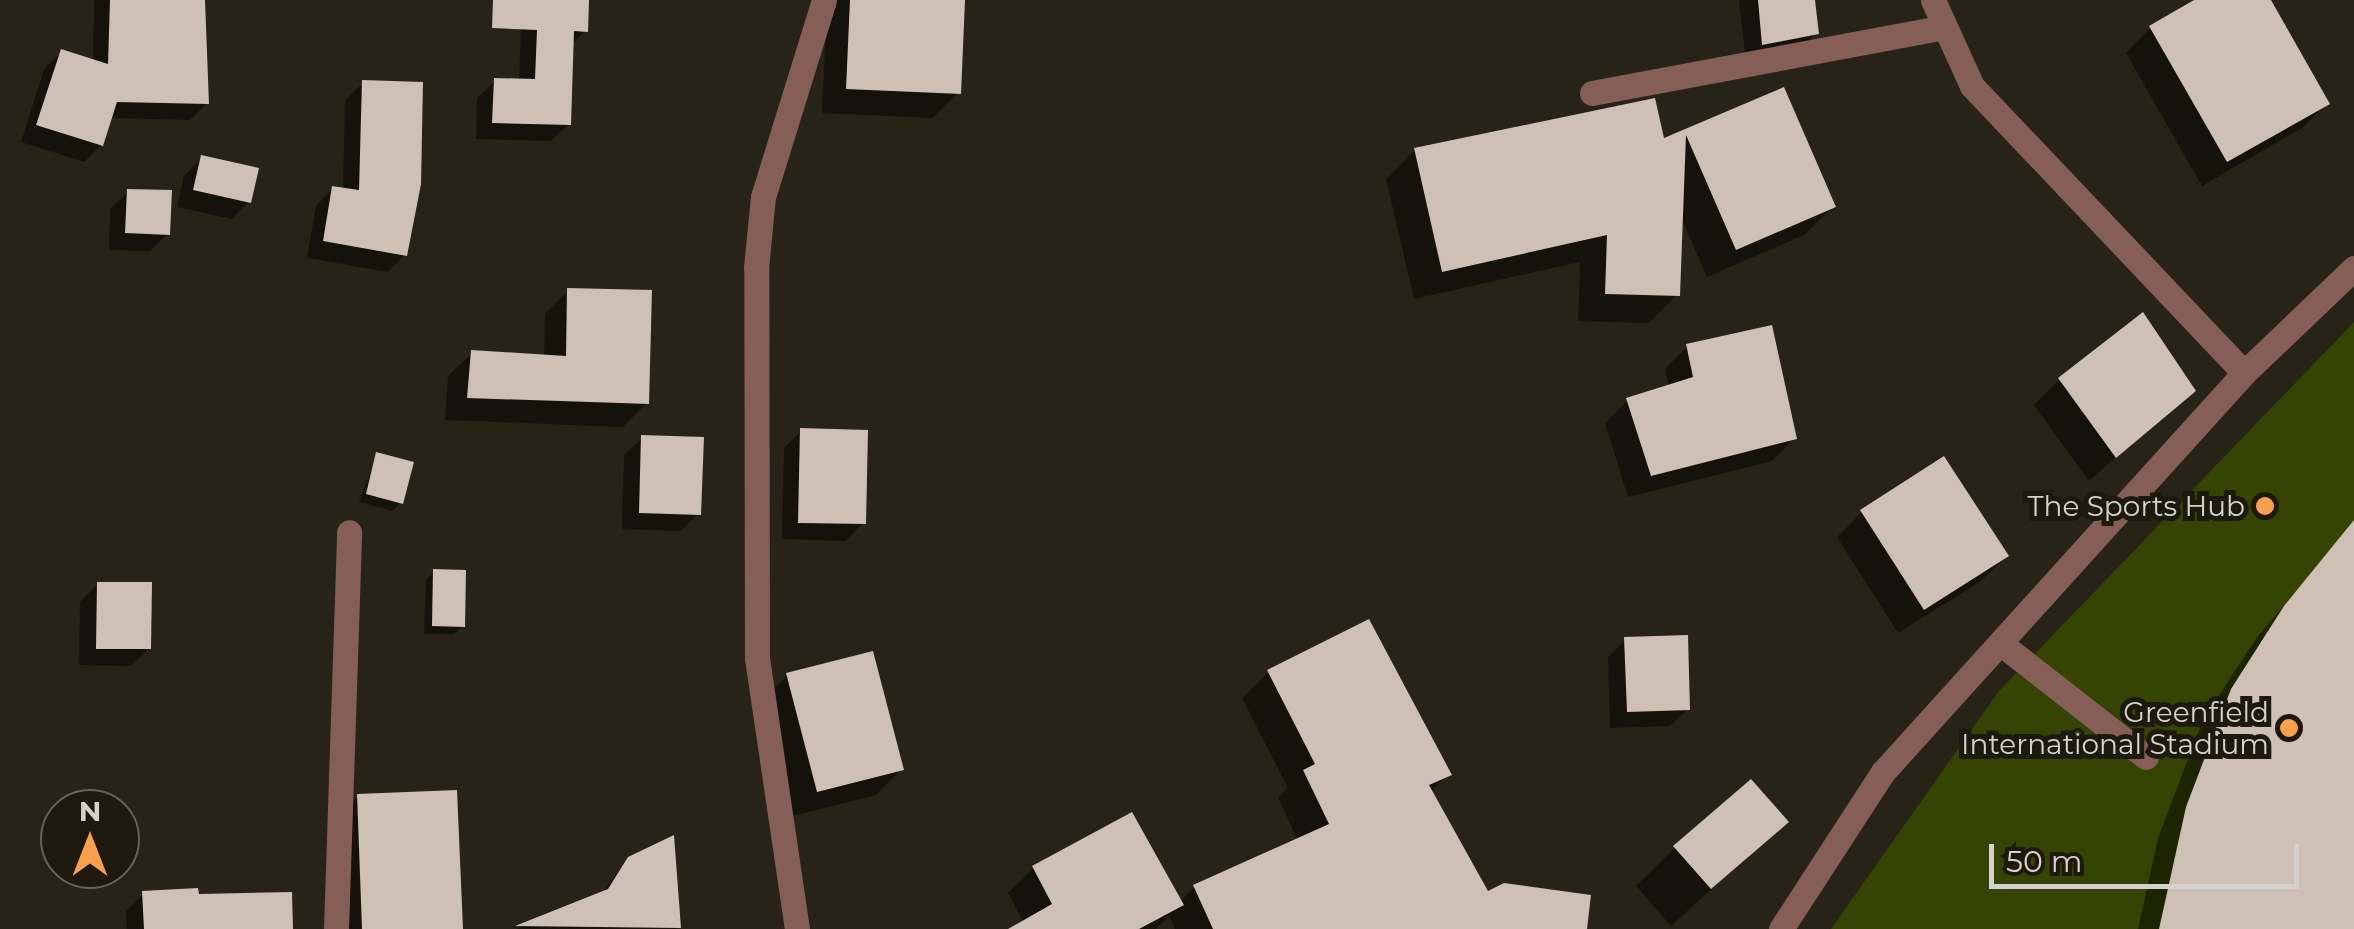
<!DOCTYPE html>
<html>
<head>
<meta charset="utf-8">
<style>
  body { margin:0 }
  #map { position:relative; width:2354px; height:929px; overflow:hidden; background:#272316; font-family:Montserrat,sans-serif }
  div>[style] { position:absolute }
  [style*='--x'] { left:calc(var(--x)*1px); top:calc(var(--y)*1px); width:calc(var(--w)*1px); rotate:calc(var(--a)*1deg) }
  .green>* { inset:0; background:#364403 }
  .shadow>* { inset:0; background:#0007 }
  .building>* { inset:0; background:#cec0b4 }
  .minor>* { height:25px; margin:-12.5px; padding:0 12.5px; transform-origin:12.5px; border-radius:12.5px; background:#855f57 }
  .dots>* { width:28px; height:28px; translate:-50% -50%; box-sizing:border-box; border:5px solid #1d190d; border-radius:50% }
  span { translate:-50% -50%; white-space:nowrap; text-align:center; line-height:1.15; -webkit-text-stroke:10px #1d190d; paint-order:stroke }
  .poi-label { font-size:28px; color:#d4d2ca }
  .right { translate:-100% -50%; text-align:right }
  .north { position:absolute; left:40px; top:789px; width:100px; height:100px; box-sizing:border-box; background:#1d190d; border:2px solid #666359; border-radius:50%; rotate:0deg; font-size:28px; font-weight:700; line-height:40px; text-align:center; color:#d4d2ca }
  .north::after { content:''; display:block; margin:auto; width:35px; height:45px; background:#f8a04b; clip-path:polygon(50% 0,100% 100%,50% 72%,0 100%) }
  .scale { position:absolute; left:1989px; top:844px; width:310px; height:45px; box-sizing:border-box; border:5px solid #d4d2ca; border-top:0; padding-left:12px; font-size:30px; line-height:35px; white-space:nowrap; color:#d4d2ca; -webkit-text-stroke:8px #1d190d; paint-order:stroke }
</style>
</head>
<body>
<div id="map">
  <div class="green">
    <i style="clip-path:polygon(2354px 322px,2354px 929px,1831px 929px,1999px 691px)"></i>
  </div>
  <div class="shadow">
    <i style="clip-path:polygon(94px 0,205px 0,207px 103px,190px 120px,109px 118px,101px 145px,84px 162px,21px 142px,44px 69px,62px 52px,93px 62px)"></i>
    <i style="clip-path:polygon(522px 0,587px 0,585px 31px,571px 45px,569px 124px,551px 141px,476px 139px,477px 98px,495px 81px,519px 81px)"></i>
    <i style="clip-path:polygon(827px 0,963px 0,958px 93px,933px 118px,822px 113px)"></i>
    <i style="clip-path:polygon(1739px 0,1813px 0,1816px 33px,1799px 51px,1746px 61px)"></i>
    <i style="clip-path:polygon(2199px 0,2268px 0,2327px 103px,2302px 128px,2202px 186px,2126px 53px,2150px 28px)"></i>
    <i style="clip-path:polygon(363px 83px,405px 255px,388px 272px,307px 258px,316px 206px,333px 188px,343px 190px,345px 100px)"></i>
    <i style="clip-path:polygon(1783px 90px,1833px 207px,1804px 235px,1707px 277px,1680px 215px,1677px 295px,1649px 323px,1578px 321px,1580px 262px,1414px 299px,1386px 179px,1415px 150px,1653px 101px,1662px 141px)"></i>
    <i style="clip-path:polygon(202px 158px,249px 201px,232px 219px,177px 207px,184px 176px)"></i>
    <i style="clip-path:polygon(128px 192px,168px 234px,150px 251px,109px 250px,110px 209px)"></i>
    <i style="clip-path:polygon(568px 291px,647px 403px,623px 427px,445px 420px,448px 376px,472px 353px,544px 357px,545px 314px)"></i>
    <i style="clip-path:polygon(1687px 347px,1794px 438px,1772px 461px,1628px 497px,1605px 423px,1627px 401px,1669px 388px,1665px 369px)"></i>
    <i style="clip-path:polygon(2059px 380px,2193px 390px,2089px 481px,2034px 405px)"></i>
    <i style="clip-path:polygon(801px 431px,863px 523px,846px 541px,782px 539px,784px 448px)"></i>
    <i style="clip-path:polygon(642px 438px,698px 514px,681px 531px,622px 529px,624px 455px)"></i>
    <i style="clip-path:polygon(377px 455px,401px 502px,393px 511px,359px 502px)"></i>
    <i style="clip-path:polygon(1862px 512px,2006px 556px,1981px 581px,1898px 633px,1837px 537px)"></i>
    <i style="clip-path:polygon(2354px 524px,2354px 929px,2138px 929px,2158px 838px,2203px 720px,2257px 637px)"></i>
    <i style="clip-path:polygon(434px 572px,463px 626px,454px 634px,424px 634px,426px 580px)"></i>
    <i style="clip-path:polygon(98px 584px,149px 648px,131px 666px,79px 665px,80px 602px)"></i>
    <i style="clip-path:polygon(1625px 640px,1688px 709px,1670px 726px,1610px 728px,1608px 657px)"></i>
    <i style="clip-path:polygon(1269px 672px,1449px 774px,1430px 792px,1488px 895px,1584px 929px,1175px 929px,1169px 916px,1156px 929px,1013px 929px,1024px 923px,1008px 893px,1033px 868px,1179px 903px,1194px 887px,1298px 841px,1278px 798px,1288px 788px,1242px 698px)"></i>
    <i style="clip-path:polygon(787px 676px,901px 770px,876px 795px,792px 816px,762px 701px)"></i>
    <i style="clip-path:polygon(358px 797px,461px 929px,337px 929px,333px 822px)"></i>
    <i style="clip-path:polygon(1785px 822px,1671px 926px,1636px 886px,1675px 848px)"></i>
    <i style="clip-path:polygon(629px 859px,677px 929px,516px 929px,600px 895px)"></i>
    <i style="clip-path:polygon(144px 893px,290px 895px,290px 929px,127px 929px,126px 911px)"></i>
  </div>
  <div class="building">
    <i style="clip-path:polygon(110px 0,205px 0,209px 104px,117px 102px,103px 146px,36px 125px,61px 49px,108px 64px)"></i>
    <i style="clip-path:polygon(493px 0,589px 0,588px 32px,574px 31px,571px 125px,492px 123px,494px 78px,535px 79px,537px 30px,492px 28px)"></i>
    <i style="clip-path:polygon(850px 0,965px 0,961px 94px,846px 89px)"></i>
    <i style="clip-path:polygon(1758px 0,1815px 0,1819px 34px,1762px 45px)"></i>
    <i style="clip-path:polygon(2194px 0,2271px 0,2330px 104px,2227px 162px,2149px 26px)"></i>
    <i style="clip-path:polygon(362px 80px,423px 82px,421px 184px,407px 256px,323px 241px,332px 186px,359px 190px)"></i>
    <i style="clip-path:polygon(1784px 87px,1836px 207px,1736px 250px,1686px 135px,1680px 296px,1605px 294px,1607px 235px,1442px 272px,1414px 148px,1655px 98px,1664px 138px)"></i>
    <i style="clip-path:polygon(201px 155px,259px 168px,251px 203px,193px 190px)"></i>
    <i style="clip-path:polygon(127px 189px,172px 190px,170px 235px,125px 233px)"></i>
    <i style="clip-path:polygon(567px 288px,652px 290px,649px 404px,467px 398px,471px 350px,566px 356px)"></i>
    <i style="clip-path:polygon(2143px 312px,2196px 391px,2116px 458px,2058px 378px)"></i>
    <i style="clip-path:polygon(1772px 325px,1797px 439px,1651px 476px,1626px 398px,1693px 377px,1686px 344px)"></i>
    <i style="clip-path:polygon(800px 428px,868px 430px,866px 524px,798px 523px)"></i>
    <i style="clip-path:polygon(641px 435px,704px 437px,701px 515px,639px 513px)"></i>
    <i style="clip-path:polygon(376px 452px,414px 462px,403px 504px,366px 494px)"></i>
    <i style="clip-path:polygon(1944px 456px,2009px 556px,1924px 610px,1860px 510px)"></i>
    <i style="clip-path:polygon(2354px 520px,2354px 929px,2159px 929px,2186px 807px,2231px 689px,2284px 606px)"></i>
    <i style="clip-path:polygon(433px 569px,466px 570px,465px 627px,432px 626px)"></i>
    <i style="clip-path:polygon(97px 582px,152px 582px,151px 649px,96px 649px)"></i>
    <i style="clip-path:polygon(1369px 619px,1452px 775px,1429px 785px,1488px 891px,1504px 883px,1591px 895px,1587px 929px,1213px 929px,1193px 885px,1329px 824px,1303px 770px,1315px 764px,1267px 670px)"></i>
    <i style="clip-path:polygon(1688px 635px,1690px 710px,1627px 712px,1624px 637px)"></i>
    <i style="clip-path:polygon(873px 651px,904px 770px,817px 792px,786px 673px)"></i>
    <i style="clip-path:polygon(1751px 779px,1789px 822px,1711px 889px,1673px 846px)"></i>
    <i style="clip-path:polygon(457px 790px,463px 929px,362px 929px,357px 794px)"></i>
    <i style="clip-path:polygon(1132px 812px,1184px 905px,1139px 929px,1008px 929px,1052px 904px,1032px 866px)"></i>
    <i style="clip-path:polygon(674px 835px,681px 928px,515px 926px,608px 889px,628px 857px)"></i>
    <i style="clip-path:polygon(198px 888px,199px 894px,292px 892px,293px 929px,144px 929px,142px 891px)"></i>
  </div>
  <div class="minor">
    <i style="--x:1933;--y:0;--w:94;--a:65.6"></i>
    <i style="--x:1972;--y:86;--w:395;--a:46.5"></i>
    <i style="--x:1592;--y:93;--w:355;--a:-10.6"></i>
    <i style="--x:2000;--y:643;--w:185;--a:38"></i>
    <i style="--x:336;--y:929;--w:397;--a:-88.1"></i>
    <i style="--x:797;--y:929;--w:274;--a:-98.4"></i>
    <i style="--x:757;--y:658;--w:390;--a:-90.1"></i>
    <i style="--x:756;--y:268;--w:71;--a:-84.4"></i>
    <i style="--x:763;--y:197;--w:206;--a:-72.8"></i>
    <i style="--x:1781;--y:929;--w:187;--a:-57"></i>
    <i style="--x:1883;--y:772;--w:538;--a:-47.86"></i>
    <i style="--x:2244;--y:373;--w:152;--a:-43.7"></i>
  </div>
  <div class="dots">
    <i style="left:2265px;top:506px;background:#f8a04b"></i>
    <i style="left:2289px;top:728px;background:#f8a04b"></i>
  </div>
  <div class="poi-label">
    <span class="right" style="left:2245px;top:506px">The Sports Hub</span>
    <span class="right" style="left:2269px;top:728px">Greenfield<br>International Stadium</span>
  </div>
  <div class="north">N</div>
  <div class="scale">50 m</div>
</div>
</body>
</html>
